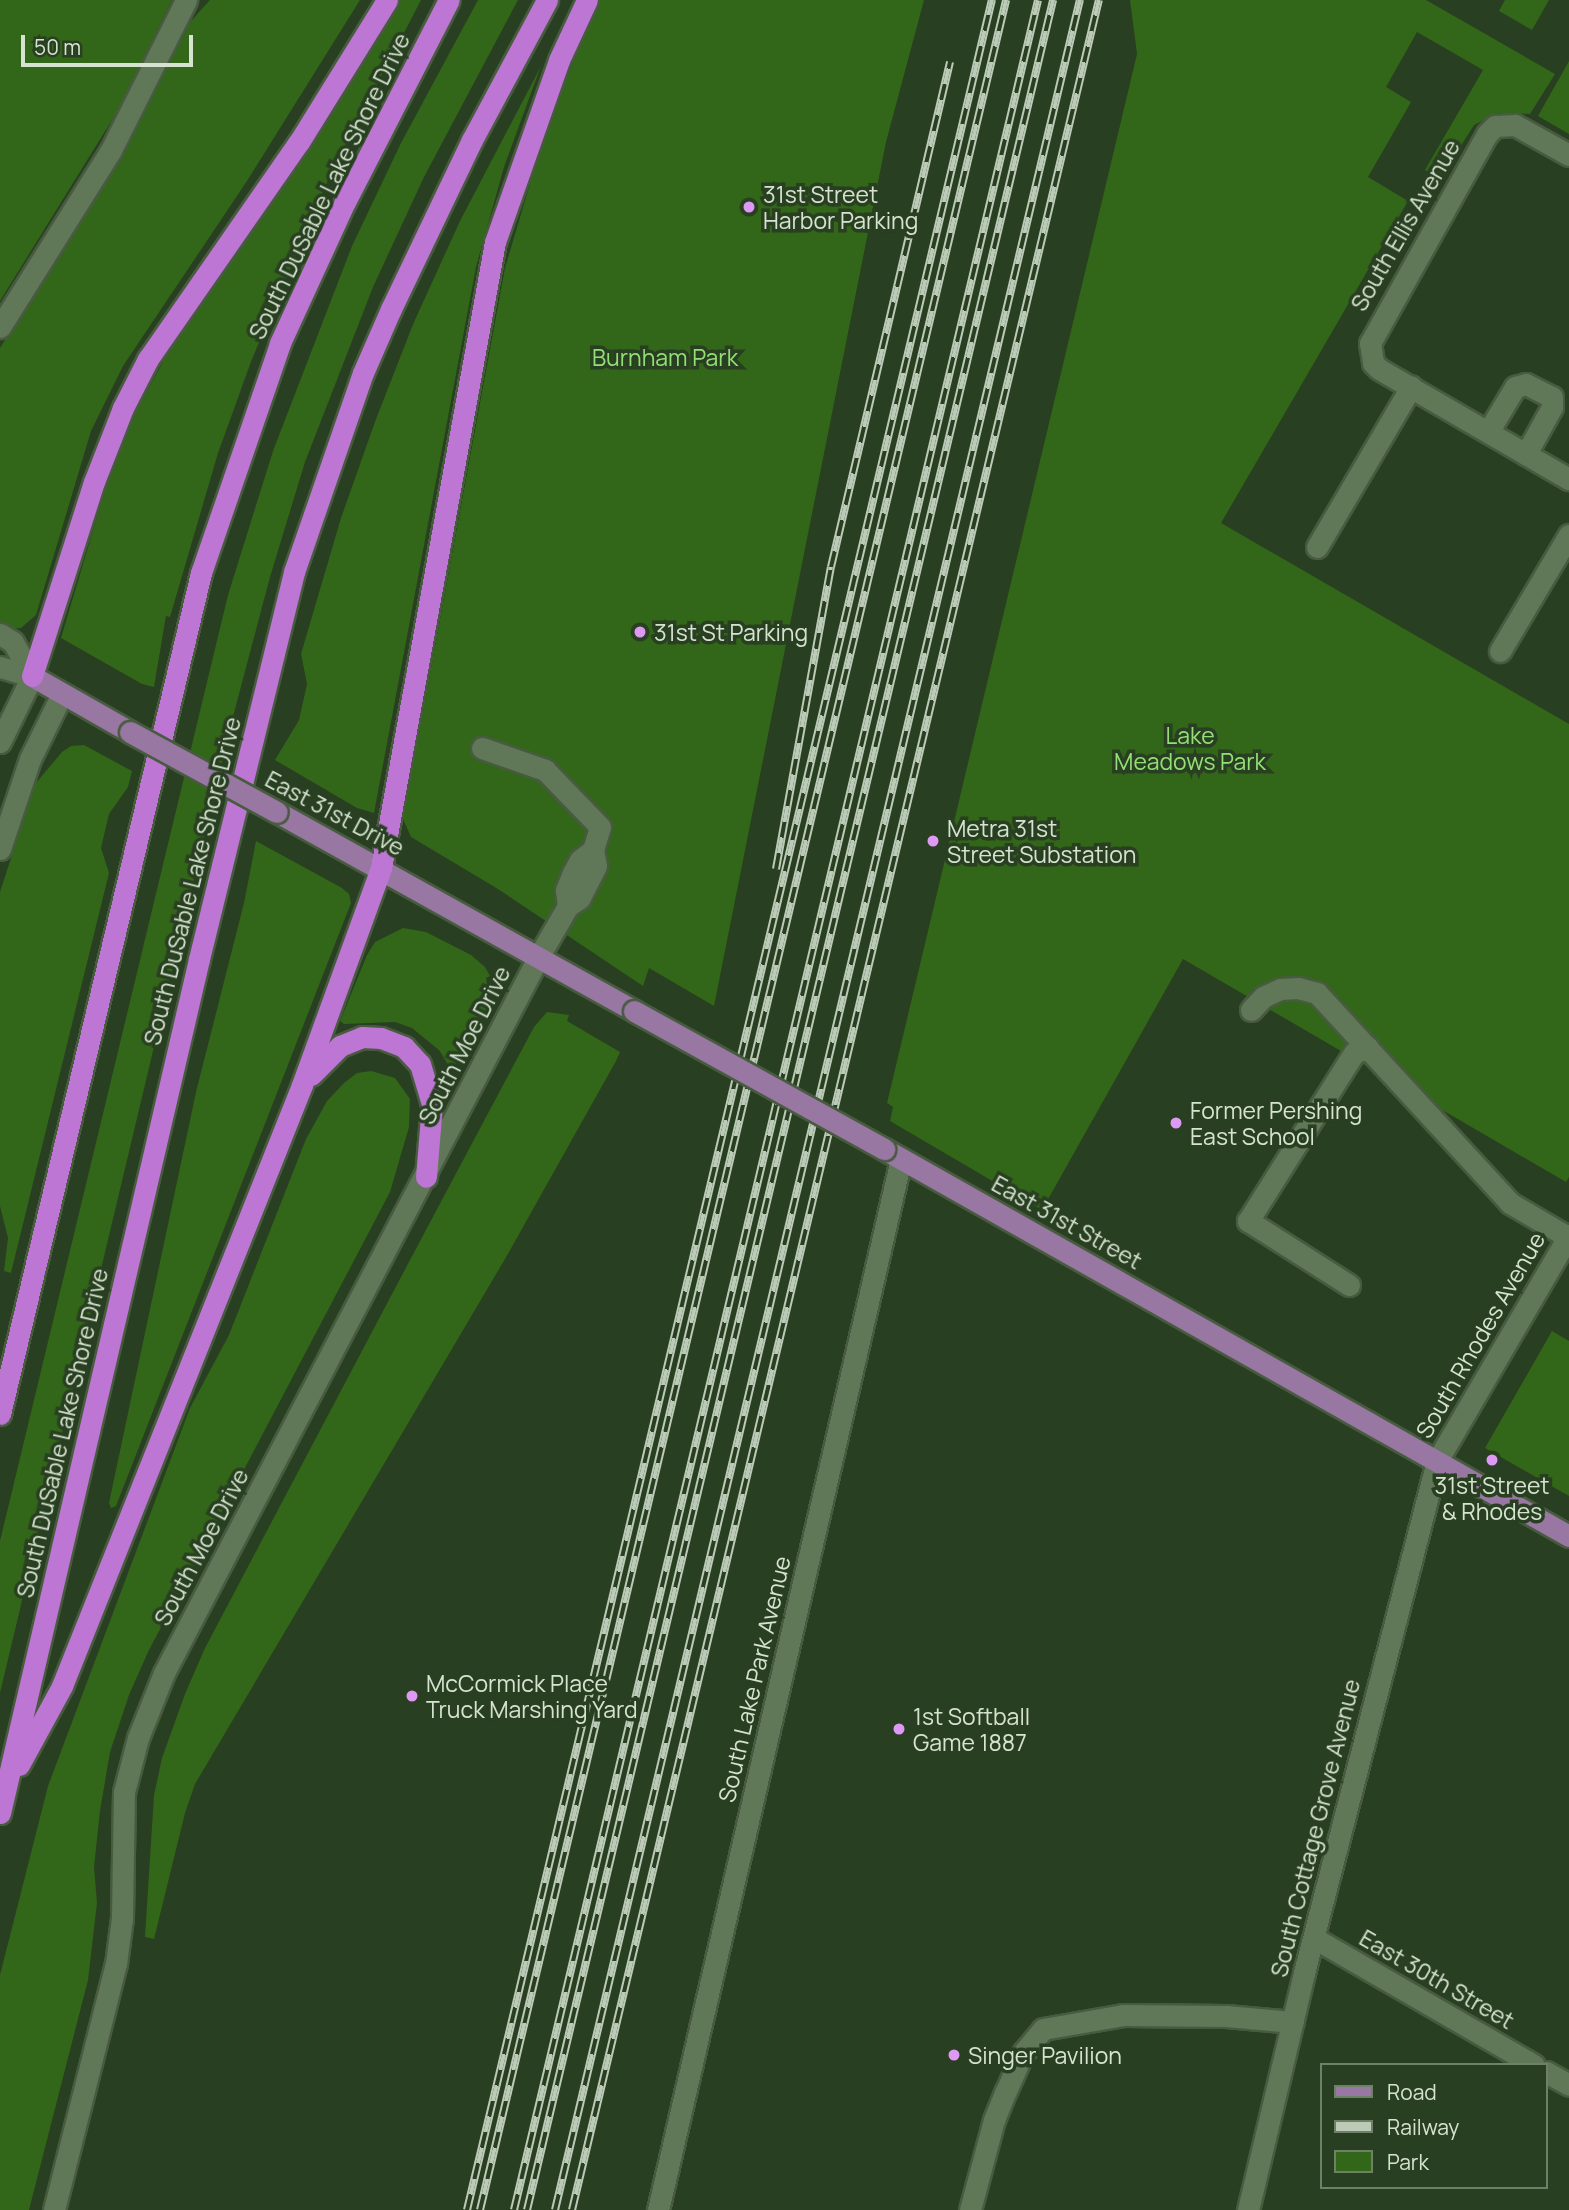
<!DOCTYPE html>
<html>
<head>
<meta charset="utf-8">
<style>
  body { margin:0 }
  #map { position:relative; width:1569px; height:2210px; overflow:hidden; background:#293f21; font-family:Manrope,sans-serif }
  div>[style] { position:absolute }
  [style*='--x'] { left:calc(var(--x)*1px); top:calc(var(--y)*1px); width:calc(var(--w)*1px); rotate:calc(var(--a)*1deg) }
  .green>* { inset:0; background:#326618 }
  .roads { filter:drop-shadow(2px 0 #485b40) drop-shadow(-2px 0 #485b40) drop-shadow(0 2px #485b40) drop-shadow(0 -2px #485b40) }
  .minor>* { height:21px; margin:-10.5px; padding:0 10.5px; transform-origin:10.5px; border-radius:10.5px; background:#607857 }
  .major>* { height:21px; margin:-10.5px; padding:0 10.5px; transform-origin:10.5px; border-radius:10.5px; background:#9877a2 }
  .highway>* { height:21px; margin:-10.5px; padding:0 10.5px; transform-origin:10.5px; border-radius:10.5px; background:#bd76d4 }
  .rail>* { height:8px; margin-top:-4px; transform-origin:0; background:repeating-linear-gradient(90deg,#293f21 0 16px,#bccbb7 0 32px); box-sizing:border-box; border-block:2px solid #bccbb7 }
  .bridges { filter:drop-shadow(2px 0 #485b40) drop-shadow(-2px 0 #485b40) drop-shadow(0 2px #485b40) drop-shadow(0 -2px #485b40) }
  .major-bridge>* { height:21px; margin:-10.5px; padding:0 10.5px; transform-origin:10.5px; border-radius:10.5px; background:#9877a2 }
  .dots>* { width:19px; height:19px; translate:-50% -50%; box-sizing:border-box; border:4px solid #293f21; border-radius:50% }
  span { translate:-50% -50%; white-space:nowrap; text-align:center; line-height:1.15; -webkit-text-stroke:7px #293f21; paint-order:stroke }
  .street-label { font-size:23px; color:#d5e3d0 }
  .poi-label { font-size:23px; color:#d5e3d0 }
  .left { translate:0 -50%; text-align:left }
  .park-label { font-size:23px; color:#94df75 }
  .legend { position:absolute; left:1320px; top:2063px; width:228px; height:126px; box-sizing:border-box; background:#293f21; border:2px solid #6e8167; margin:0; padding:9px 12px; list-style:none; font-size:21px; color:#d5e3d0 }
  .legend li { display:flex; align-items:center; gap:14px; height:35px }
  .legend b { width:35px; border:2px solid #6e8167 }
  .scale { position:absolute; left:21px; top:35px; width:172px; height:32px; box-sizing:border-box; border:4px solid #d5e3d0; border-top:0; padding-left:9px; font-size:21px; line-height:24px; white-space:nowrap; color:#d5e3d0; -webkit-text-stroke:5px #293f21; paint-order:stroke }
</style>
</head>
<body>
<div id="map">
  <div class="green">
    <i style="clip-path:polygon(0 0,172px 0,117px 112px,0 301px)"></i>
    <i style="clip-path:polygon(210px 0,360px 0,247px 181px,123px 366px,91px 431px,36px 615px,21px 628px,9px 629px,0 624px,0 348px,132px 136px,191px 21px)"></i>
    <i style="clip-path:polygon(400px 0,421px 0,332px 171px,252px 359px,218px 453px,170px 617px,166px 616px,154px 687px,142px 684px,61px 638px,108px 480px,132px 419px,171px 347px,322px 126px)"></i>
    <i style="clip-path:polygon(478px 0,518px 0,424px 177px,373px 287px,305px 462px,270px 577px,230px 728px,0 1693px,0 1541px,228px 595px,273px 451px,352px 246px,401px 143px)"></i>
    <i style="clip-path:polygon(599px 0,924px 0,886px 142px,714px 1006px,649px 968px,643px 986px,498px 889px,411px 837px,403px 819px,505px 268px,548px 123px)"></i>
    <i style="clip-path:polygon(1130px 0,1426px 0,1555px 74px,1530px 114px,1499px 113px,1474px 125px,1440px 179px,1425px 170px,1483px 70px,1417px 32px,1386px 87px,1411px 102px,1368px 177px,1408px 201px,1221px 523px,1569px 724px,1569px 1177px,1566px 1182px,1183px 959px,1042px 1210px,890px 1121px,893px 1107px,887px 1103px,1137px 54px)"></i>
    <i style="clip-path:polygon(1505px 0,1549px 0,1532px 30px,1499px 11px)"></i>
    <i style="clip-path:polygon(1569px 61px,1569px 134px,1538px 116px)"></i>
    <i style="clip-path:polygon(541px 66px,504px 167px,476px 267px,374px 813px,357px 808px,275px 760px,299px 720px,307px 684px,301px 654px,341px 518px,376px 419px,414px 322px,460px 221px)"></i>
    <i style="clip-path:polygon(84px 745px,132px 771px,128px 787px,109px 814px,101px 848px,109px 873px,11px 1273px,4px 1271px,8px 1238px,0 1206px,0 892px,35px 784px,62px 752px,71px 746px)"></i>
    <i style="clip-path:polygon(256px 841px,342px 888px,349px 894px,351px 903px,116px 1506px,111px 1508px,109px 1503px,196px 1092px,244px 903px)"></i>
    <i style="clip-path:polygon(403px 928px,426px 932px,471px 955px,485px 967px,490px 976px,486px 978px,487px 983px,492px 982px,488px 1006px,452px 1071px,439px 1050px,412px 1028px,395px 1022px,344px 1024px,340px 1021px,367px 955px,375px 942px)"></i>
    <i style="clip-path:polygon(547px 1012px,569px 1015px,567px 1021px,620px 1052px,616px 1061px,505px 1259px,195px 1784px,185px 1813px,154px 1939px,145px 1937px,154px 1795px,162px 1758px,185px 1694px,205px 1648px,419px 1243px,534px 1027px)"></i>
    <i style="clip-path:polygon(371px 1071px,395px 1078px,410px 1099px,409px 1127px,390px 1192px,148px 1652px,129px 1695px,110px 1752px,100px 1811px,94px 1867px,97px 1903px,88px 1980px,29px 2210px,0 2210px,0 1975px,48px 1786px,190px 1408px,229px 1335px,306px 1139px,327px 1101px,344px 1083px,357px 1073px)"></i>
    <i style="clip-path:polygon(1552px 1331px,1569px 1341px,1569px 1496px,1485px 1448px)"></i>
  </div>
  <div class="roads">
    <div class="minor">
      <i style="--x:1569;--y:155;--w:62;--a:-150.9"></i>
      <i style="--x:1515;--y:125;--w:20;--a:177"></i>
      <i style="--x:1495;--y:126;--w:11;--a:135"></i>
      <i style="--x:1487;--y:134;--w:240;--a:119.2"></i>
      <i style="--x:1370;--y:343;--w:20;--a:81"></i>
      <i style="--x:1373;--y:363;--w:8;--a:45"></i>
      <i style="--x:1379;--y:369;--w:220;--a:30.1"></i>
      <i style="--x:0;--y:327;--w:209;--a:-57.9"></i>
      <i style="--x:111;--y:150;--w:168;--a:-63.4"></i>
      <i style="--x:1488;--y:432;--w:52;--a:-59"></i>
      <i style="--x:1515;--y:387;--w:11;--a:-15"></i>
      <i style="--x:1526;--y:384;--w:29;--a:27"></i>
      <i style="--x:1552;--y:397;--w:10;--a:90"></i>
      <i style="--x:1552;--y:407;--w:54;--a:119"></i>
      <i style="--x:1317;--y:547;--w:186;--a:-59.6"></i>
      <i style="--x:0;--y:634;--w:15;--a:32"></i>
      <i style="--x:13;--y:642;--w:39;--a:61"></i>
      <i style="--x:1500;--y:651;--w:135;--a:-59.3"></i>
      <i style="--x:0;--y:667;--w:33;--a:16"></i>
      <i style="--x:0;--y:742;--w:73;--a:-64.1"></i>
      <i style="--x:482;--y:748;--w:67;--a:19.2"></i>
      <i style="--x:545;--y:770;--w:79;--a:46"></i>
      <i style="--x:600;--y:827;--w:24;--a:107"></i>
      <i style="--x:593;--y:850;--w:16;--a:79"></i>
      <i style="--x:596;--y:866;--w:36;--a:117"></i>
      <i style="--x:580;--y:898;--w:14;--a:146"></i>
      <i style="--x:568;--y:906;--w:16;--a:-97"></i>
      <i style="--x:566;--y:890;--w:18;--a:-68"></i>
      <i style="--x:573;--y:873;--w:15;--a:-62"></i>
      <i style="--x:580;--y:860;--w:16;--a:-38"></i>
      <i style="--x:0;--y:849;--w:95;--a:-71.6"></i>
      <i style="--x:30;--y:759;--w:72;--a:-63.8"></i>
      <i style="--x:1251;--y:1010;--w:18;--a:-47"></i>
      <i style="--x:1263;--y:997;--w:19;--a:-25"></i>
      <i style="--x:1280;--y:989;--w:18;--a:-3"></i>
      <i style="--x:1298;--y:988;--w:20;--a:15"></i>
      <i style="--x:1317;--y:993;--w:285;--a:47.4"></i>
      <i style="--x:1510;--y:1203;--w:67;--a:30.4"></i>
      <i style="--x:1349;--y:1285;--w:120;--a:-147.6"></i>
      <i style="--x:1248;--y:1221;--w:199;--a:-57.8"></i>
      <i style="--x:1354;--y:1053;--w:15;--a:-23"></i>
      <i style="--x:1314;--y:1938;--w:254;--a:30"></i>
      <i style="--x:1546;--y:2072;--w:26;--a:29"></i>
      <i style="--x:54;--y:2210;--w:254;--a:-75.9"></i>
      <i style="--x:116;--y:1964;--w:46;--a:-82.6"></i>
      <i style="--x:122;--y:1918;--w:126;--a:-89.1"></i>
      <i style="--x:124;--y:1792;--w:56;--a:-75.5"></i>
      <i style="--x:138;--y:1738;--w:70;--a:-68.2"></i>
      <i style="--x:164;--y:1673;--w:809;--a:-62.39"></i>
      <i style="--x:539;--y:956;--w:58;--a:-59.9"></i>
      <i style="--x:658;--y:2210;--w:1079;--a:-76.98"></i>
      <i style="--x:970;--y:2210;--w:93;--a:-75.1"></i>
      <i style="--x:994;--y:2120;--w:31;--a:-68"></i>
      <i style="--x:1006;--y:2091;--w:42;--a:-65.9"></i>
      <i style="--x:1023;--y:2053;--w:31;--a:-50"></i>
      <i style="--x:1043;--y:2029;--w:81;--a:-9.9"></i>
      <i style="--x:1123;--y:2015;--w:103;--a:0.6"></i>
      <i style="--x:1226;--y:2016;--w:67;--a:5.1"></i>
      <i style="--x:1248;--y:2210;--w:244;--a:-76.7"></i>
      <i style="--x:1304;--y:1973;--w:529;--a:-75.44"></i>
      <i style="--x:1437;--y:1461;--w:262;--a:-59.7"></i>
    </div>
    <div class="major">
      <i style="--x:32;--y:676;--w:113;--a:29.7"></i>
      <i style="--x:277;--y:812;--w:409;--a:29.1"></i>
      <i style="--x:884;--y:1149;--w:787;--a:29.46"></i>
    </div>
    <div class="highway">
      <i style="--x:32;--y:676;--w:204;--a:-72.3"></i>
      <i style="--x:94;--y:482;--w:79;--a:-68.6"></i>
      <i style="--x:123;--y:408;--w:55;--a:-63"></i>
      <i style="--x:148;--y:359;--w:264;--a:-55.2"></i>
      <i style="--x:299;--y:142;--w:167;--a:-58.2"></i>
      <i style="--x:311;--y:1075;--w:41;--a:-45"></i>
      <i style="--x:340;--y:1046;--w:24;--a:-22"></i>
      <i style="--x:362;--y:1037;--w:19;--a:3"></i>
      <i style="--x:381;--y:1038;--w:25;--a:21"></i>
      <i style="--x:404;--y:1047;--w:23;--a:47"></i>
      <i style="--x:420;--y:1064;--w:42;--a:73.3"></i>
      <i style="--x:432;--y:1104;--w:73;--a:94.7"></i>
      <i style="--x:0;--y:1414;--w:865;--a:-76.56"></i>
      <i style="--x:201;--y:573;--w:243;--a:-71"></i>
      <i style="--x:280;--y:343;--w:155;--a:-65.3"></i>
      <i style="--x:345;--y:202;--w:227;--a:-62.8"></i>
      <i style="--x:19;--y:1765;--w:90;--a:-61.4"></i>
      <i style="--x:62;--y:1686;--w:647;--a:-68.23"></i>
      <i style="--x:302;--y:1085;--w:231;--a:-70"></i>
      <i style="--x:381;--y:868;--w:636;--a:-79.68"></i>
      <i style="--x:495;--y:242;--w:193;--a:-70.6"></i>
      <i style="--x:559;--y:60;--w:66;--a:-65"></i>
      <i style="--x:0;--y:1813;--w:877;--a:-76.88"></i>
      <i style="--x:199;--y:959;--w:398;--a:-76.2"></i>
      <i style="--x:294;--y:572;--w:211;--a:-70.9"></i>
      <i style="--x:363;--y:373;--w:70;--a:-66.4"></i>
      <i style="--x:391;--y:309;--w:187;--a:-64.4"></i>
      <i style="--x:472;--y:140;--w:159;--a:-61.8"></i>
    </div>
  </div>
  <div class="rail">
    <i style="--x:776;--y:869;--w:307;--a:-79.7"></i>
    <i style="--x:831;--y:567;--w:519;--a:-76.74"></i>
    <i style="--x:467;--y:2210;--w:2272;--a:-76.64"></i>
    <i style="--x:480;--y:2210;--w:2272;--a:-76.61"></i>
    <i style="--x:514;--y:2210;--w:2271;--a:-76.66"></i>
    <i style="--x:527;--y:2210;--w:2272;--a:-76.61"></i>
    <i style="--x:555;--y:2210;--w:2272;--a:-76.64"></i>
    <i style="--x:572;--y:2210;--w:2272;--a:-76.59"></i>
  </div>
  <div class="bridges">
    <div class="major-bridge">
      <i style="--x:130;--y:732;--w:167;--a:28.6"></i>
      <i style="--x:634;--y:1011;--w:286;--a:28.9"></i>
    </div>
  </div>
  <div class="dots">
    <i style="left:749px;top:207px;background:#dd99f3"></i>
    <i style="left:640px;top:632px;background:#dd99f3"></i>
    <i style="left:933px;top:841px;background:#dd99f3"></i>
    <i style="left:1176px;top:1123px;background:#dd99f3"></i>
    <i style="left:1492px;top:1460px;background:#dd99f3"></i>
    <i style="left:412px;top:1696px;background:#dd99f3"></i>
    <i style="left:899px;top:1729px;background:#dd99f3"></i>
    <i style="left:954px;top:2055px;background:#dd99f3"></i>
  </div>
  <div class="street-label">
    <span style="left:329px;top:186px;rotate:-64deg">South DuSable Lake Shore Drive</span>
    <span style="left:1405px;top:225px;rotate:-60deg">South Ellis Avenue</span>
    <span style="left:335px;top:813px;rotate:28deg">East 31st Drive</span>
    <span style="left:192px;top:881px;rotate:-76deg">South DuSable Lake Shore Drive</span>
    <span style="left:464px;top:1045px;rotate:-63deg">South Moe Drive</span>
    <span style="left:1067px;top:1222px;rotate:29deg">East 31st Street</span>
    <span style="left:1480px;top:1335px;rotate:-60deg">South Rhodes Avenue</span>
    <span style="left:62px;top:1433px;rotate:-77deg">South DuSable Lake Shore Drive</span>
    <span style="left:201px;top:1547px;rotate:-62deg">South Moe Drive</span>
    <span style="left:754px;top:1679px;rotate:-77deg">South Lake Park Avenue</span>
    <span style="left:1315px;top:1828px;rotate:-76deg">South Cottage Grove Avenue</span>
    <span style="left:1437px;top:1979px;rotate:30deg">East 30th Street</span>
  </div>
  <div class="poi-label">
    <span class="left" style="left:763px;top:207px">31st Street<br>Harbor Parking</span>
    <span class="left" style="left:654px;top:632px">31st St Parking</span>
    <span class="left" style="left:947px;top:841px">Metra 31st<br>Street Substation</span>
    <span class="left" style="left:1190px;top:1123px">Former Pershing<br>East School</span>
    <span style="left:1492px;top:1498px">31st Street<br>&amp; Rhodes</span>
    <span class="left" style="left:426px;top:1696px">McCormick Place<br>Truck Marshing Yard</span>
    <span class="left" style="left:913px;top:1729px">1st Softball<br>Game 1887</span>
    <span class="left" style="left:968px;top:2055px">Singer Pavilion</span>
  </div>
  <div class="park-label">
    <span style="left:665px;top:357px">Burnham Park</span>
    <span style="left:1190px;top:748px">Lake<br>Meadows Park</span>
  </div>
  <ul class="legend">
  <li><b style="height:9px;background:#9877a2"></b>Road</li>
  <li><b style="height:9px;background:#bccbb7"></b>Railway</li>
  <li><b style="height:19px;background:#326618"></b>Park</li>
  </ul>
  <div class="scale">50 m</div>
</div>
</body>
</html>
